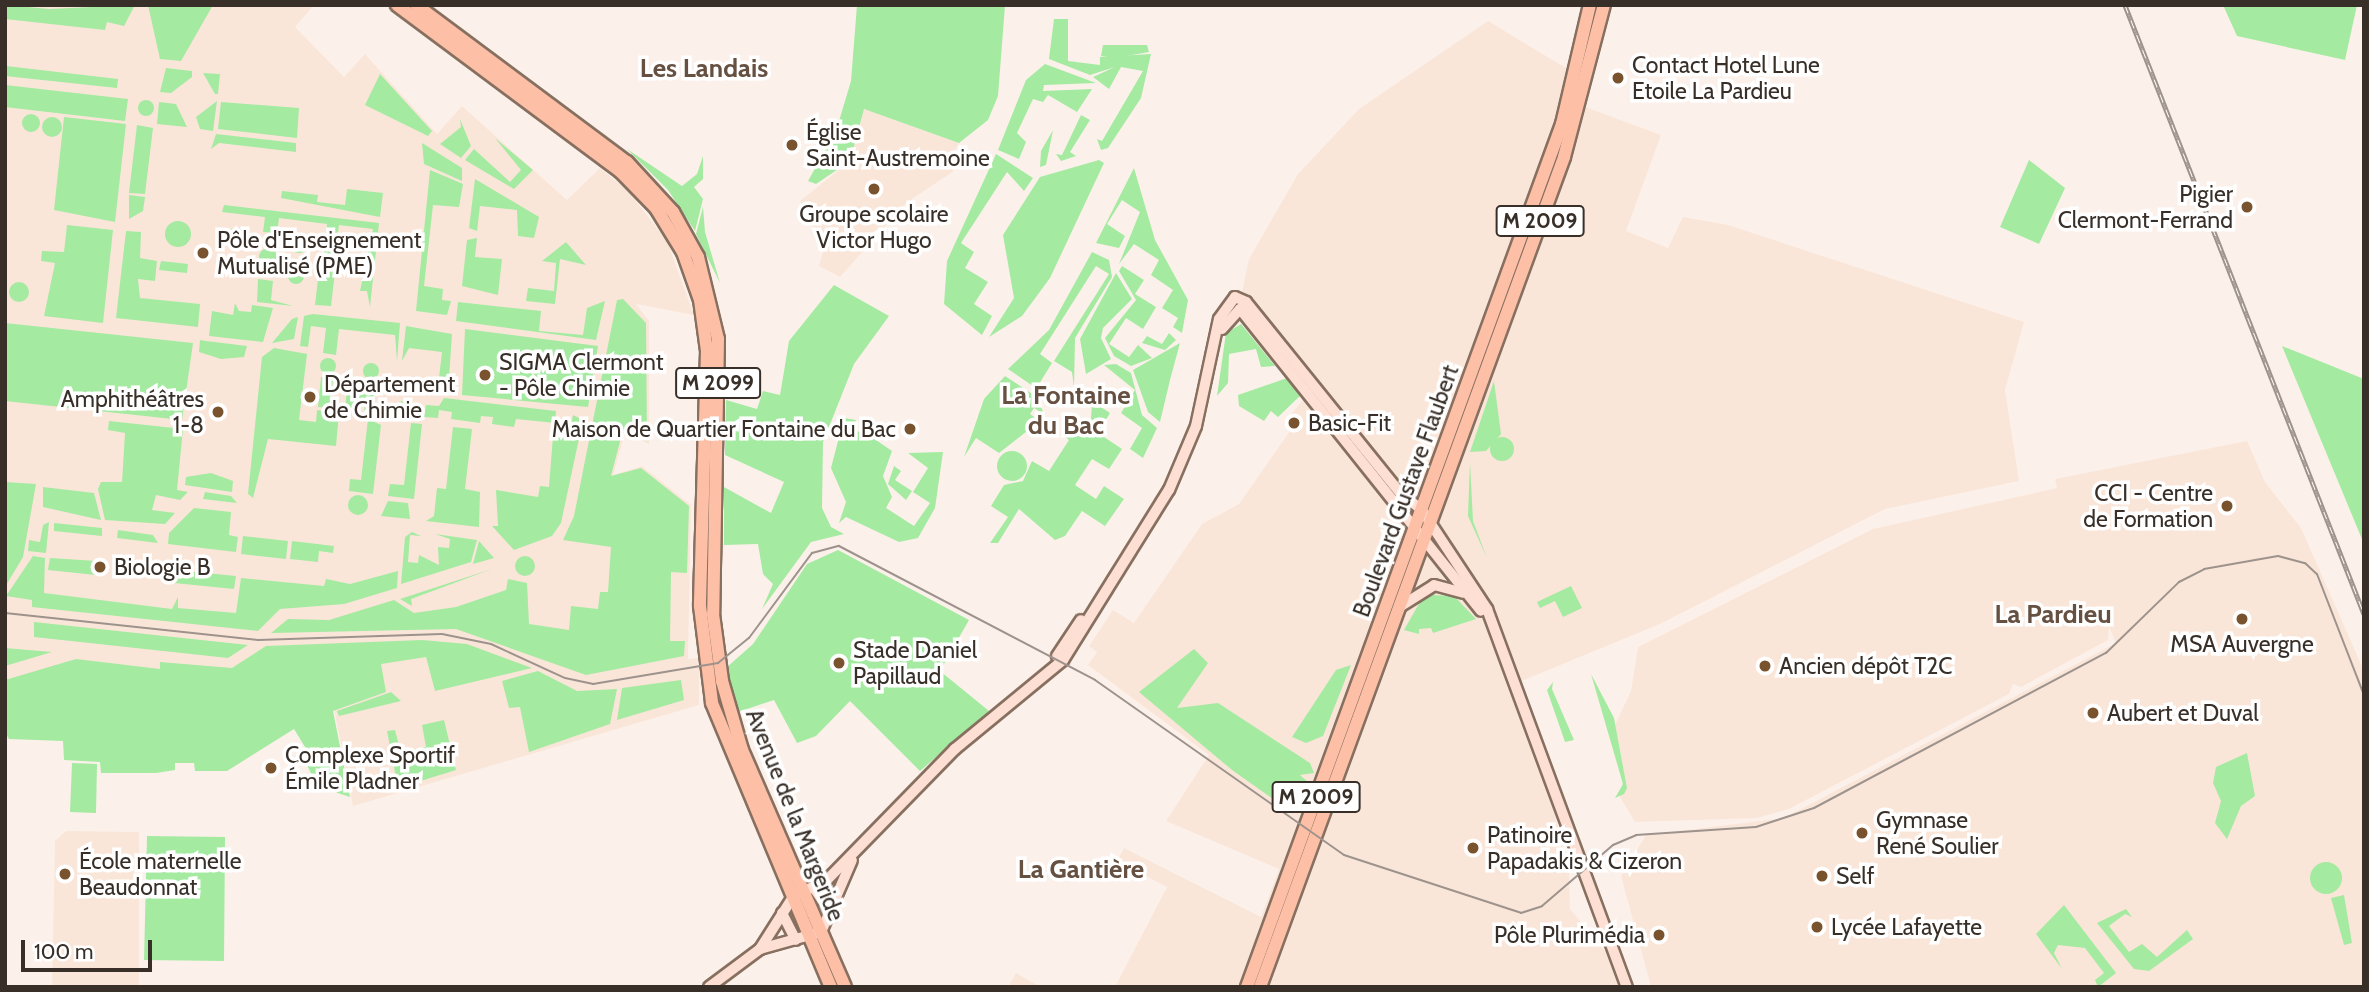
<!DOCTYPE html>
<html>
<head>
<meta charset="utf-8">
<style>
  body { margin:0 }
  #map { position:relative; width:2369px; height:992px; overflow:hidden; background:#fcf1ea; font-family:Cabin,sans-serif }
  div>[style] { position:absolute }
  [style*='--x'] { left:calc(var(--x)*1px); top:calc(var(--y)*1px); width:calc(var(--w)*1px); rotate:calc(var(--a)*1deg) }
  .built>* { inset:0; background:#fae6d9 }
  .green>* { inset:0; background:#a4eaa1 }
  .round { border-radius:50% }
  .roads { filter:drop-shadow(2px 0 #877060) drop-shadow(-2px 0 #877060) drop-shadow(0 2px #877060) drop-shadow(0 -2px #877060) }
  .secondary>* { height:10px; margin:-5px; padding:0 5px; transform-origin:5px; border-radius:5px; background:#fedfd3 }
  .primary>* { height:12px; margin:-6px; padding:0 6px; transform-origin:6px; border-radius:6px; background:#febfa7 }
  .tram>* { height:2px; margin:-1px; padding:0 1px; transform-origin:1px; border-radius:1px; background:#9d938c }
  .rail>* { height:5px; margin-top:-2.5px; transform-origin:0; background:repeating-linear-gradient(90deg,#fff 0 8px,#9d938c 0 16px); box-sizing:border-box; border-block:2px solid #9d938c }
  .dots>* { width:19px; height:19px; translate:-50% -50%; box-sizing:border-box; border:4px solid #fff; border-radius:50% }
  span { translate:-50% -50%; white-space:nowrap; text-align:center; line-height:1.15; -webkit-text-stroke:7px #fff; paint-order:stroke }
  .shield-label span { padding:2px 5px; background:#fff; border:2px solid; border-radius:5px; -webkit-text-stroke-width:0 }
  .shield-label { font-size:21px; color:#382f28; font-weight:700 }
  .poi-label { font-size:23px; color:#382f28 }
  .left { translate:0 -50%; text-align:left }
  .right { translate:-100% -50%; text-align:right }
  .street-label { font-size:23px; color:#382f28 }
  .quarter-label { font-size:26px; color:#665041; font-weight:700 }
  .frame { position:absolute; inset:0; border:7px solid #382f28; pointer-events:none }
  .scale { position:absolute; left:21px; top:940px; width:131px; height:32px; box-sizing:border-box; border:4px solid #382f28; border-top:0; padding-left:9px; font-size:21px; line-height:24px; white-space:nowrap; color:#382f28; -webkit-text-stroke:5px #fff; paint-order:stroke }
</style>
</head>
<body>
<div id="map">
  <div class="built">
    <i style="clip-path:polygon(5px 5px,314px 5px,295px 27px,344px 77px,365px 54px,437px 134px,462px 106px,567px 200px,600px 168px,628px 191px,667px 241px,694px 315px,636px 304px,649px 321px,649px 444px,625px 433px,613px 475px,642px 466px,691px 505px,688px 659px,699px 658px,699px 705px,353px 806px,334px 709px,5px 716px)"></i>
    <i style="clip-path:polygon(1488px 21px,1576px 74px,1569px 101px,1661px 135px,1626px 231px,1668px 248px,1683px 217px,1728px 225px,2024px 322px,2005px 390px,2019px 481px,1885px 509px,1660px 624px,1514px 684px,1550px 796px,1569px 873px,1570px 909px,1606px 952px,1619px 987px,1115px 987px,1167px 887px,1117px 861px,1124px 848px,1261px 917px,1279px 869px,1166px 821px,1209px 755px,1088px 665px,1097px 652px,1089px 646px,1113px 610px,1134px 623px,1202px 524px,1239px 504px,1292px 428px,1284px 423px,1317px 382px,1242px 292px,1249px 259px,1298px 174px,1359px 109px)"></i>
    <i style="clip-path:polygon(864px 109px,959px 143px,948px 165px,954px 171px,906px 203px,840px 277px,819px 266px,824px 248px,800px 201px,850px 161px)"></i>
    <i style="clip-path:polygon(2247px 441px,2265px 482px,2301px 528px,2364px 671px,2364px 987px,1651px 987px,1621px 876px,1646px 835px,1784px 818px,2116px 643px,2109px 627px,2108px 640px,2021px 687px,2013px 684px,2009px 694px,1789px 809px,1757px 818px,1635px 822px,1620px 797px,1624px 772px,1615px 725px,1631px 691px,1638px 647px,1873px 529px,2057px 488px,2055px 479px)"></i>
    <i style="clip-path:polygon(66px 831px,139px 832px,139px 987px,52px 987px,55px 841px)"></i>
    <i style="clip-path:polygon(1016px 973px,1030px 981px,1042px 987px,1008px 987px)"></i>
  </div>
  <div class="green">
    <i style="clip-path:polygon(5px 5px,49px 9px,135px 5px,124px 26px,107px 22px,105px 30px,5px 19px)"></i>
    <i style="clip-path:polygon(148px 5px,213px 5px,181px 61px,160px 59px)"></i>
    <i style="clip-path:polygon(857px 5px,1005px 5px,998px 96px,988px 120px,959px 143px,864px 109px,850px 161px,816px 184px,808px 181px,836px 131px,851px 81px)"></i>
    <i style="clip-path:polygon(2223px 5px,2357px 5px,2345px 60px,2237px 36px)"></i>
    <i style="clip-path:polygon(1054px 19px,1068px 19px,1068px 61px,1100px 65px,1100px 57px,1151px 54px,1141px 98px,1108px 148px,1101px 150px,1097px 139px,1102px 141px,1143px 71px,1121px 67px,1109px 89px,1093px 77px,1115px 67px,1090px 75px,1049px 59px)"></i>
    <i style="clip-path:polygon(1103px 45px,1147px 45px,1149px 52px,1115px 58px,1101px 56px)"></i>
    <i style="clip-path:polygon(1045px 64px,1096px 83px,1044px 85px,1043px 91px,1092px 89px,1077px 112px,1048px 95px,1043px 102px,1033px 99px,1017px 133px,1026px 142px,1019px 159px,998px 150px,1026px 80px)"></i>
    <i style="clip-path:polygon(6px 66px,118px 79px,117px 88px,5px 76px)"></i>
    <i style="clip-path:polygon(166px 68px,192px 71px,192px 77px,171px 93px,160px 92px)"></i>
    <i style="clip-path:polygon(203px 73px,220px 74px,218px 94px,215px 94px)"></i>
    <i style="clip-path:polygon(380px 74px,432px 131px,428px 136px,365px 105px)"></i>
    <i style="clip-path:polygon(5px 85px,128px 99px,125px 121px,5px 107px)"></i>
    <i class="round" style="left:138px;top:100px;width:16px;height:16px"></i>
    <i style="clip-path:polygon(217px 101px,213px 131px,200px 129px,196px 117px)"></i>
    <i style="clip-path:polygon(159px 102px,176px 104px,187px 127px,157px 124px)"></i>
    <i style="clip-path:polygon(221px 102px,299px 108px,297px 138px,218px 129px)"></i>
    <i class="round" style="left:22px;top:114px;width:18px;height:18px"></i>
    <i style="clip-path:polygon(1081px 115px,1090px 120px,1070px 152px,1076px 156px,1061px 161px,1056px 154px,1062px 155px)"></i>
    <i class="round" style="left:42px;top:117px;width:20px;height:20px"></i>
    <i style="clip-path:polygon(64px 117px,126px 124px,115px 222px,54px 210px)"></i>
    <i style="clip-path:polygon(460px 119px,471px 146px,461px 158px,440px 144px,461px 127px)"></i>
    <i style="clip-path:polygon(137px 125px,153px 128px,145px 194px,129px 193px)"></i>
    <i style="clip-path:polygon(1053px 130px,1046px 165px,1040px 167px,1041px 151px)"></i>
    <i style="clip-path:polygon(216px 134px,296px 143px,296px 152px,219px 143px,211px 149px)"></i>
    <i style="clip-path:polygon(495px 138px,533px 170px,514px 189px,465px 160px,474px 149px,510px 182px,521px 170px)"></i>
    <i style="clip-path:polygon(422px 143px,462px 168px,462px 181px,424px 164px)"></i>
    <i style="clip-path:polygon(627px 149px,682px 186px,697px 174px,703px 156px,703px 179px,694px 187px,703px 199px,695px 231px,668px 190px)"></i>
    <i style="clip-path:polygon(996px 154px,1033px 178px,1024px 191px,1007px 172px,961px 243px,974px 252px,965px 268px,988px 282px,974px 304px,992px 316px,982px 335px,944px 304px,947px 261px)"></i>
    <i style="clip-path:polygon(1099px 160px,1104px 163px,1050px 278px,1022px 316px,989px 337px,1014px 298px,1003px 235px,1040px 177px)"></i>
    <i style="clip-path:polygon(2029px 160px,2065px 188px,2039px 244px,2000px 227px)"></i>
    <i style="clip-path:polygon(1134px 168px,1155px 240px,1188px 300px,1182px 333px,1173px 327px,1178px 318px,1162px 308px,1173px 290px,1151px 275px,1159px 260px,1134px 244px,1119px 264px,1140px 212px,1122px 200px,1107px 224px,1125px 236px,1119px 248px,1096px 243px)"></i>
    <i style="clip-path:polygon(430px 170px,463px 184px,459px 207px,433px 205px,424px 286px,443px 289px,442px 300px,451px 301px,447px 315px,416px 311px)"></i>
    <i style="clip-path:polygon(475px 179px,539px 217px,534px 238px,518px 236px,517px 210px,480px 206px,477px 231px,469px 228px)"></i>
    <i style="clip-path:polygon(347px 189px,383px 193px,380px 217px,281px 198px,282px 191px,318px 195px,317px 202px,345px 205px)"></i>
    <i style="clip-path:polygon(129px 195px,145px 197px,143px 211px,129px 219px)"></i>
    <i style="clip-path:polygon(224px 205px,379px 223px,370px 307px,367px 291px,360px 291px,373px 229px,339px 225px,335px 255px,324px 254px,327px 224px,279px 218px,277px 233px,263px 232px,265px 217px,222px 212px)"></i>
    <i style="clip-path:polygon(703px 207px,705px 232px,720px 283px,696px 234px)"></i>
    <i class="round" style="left:165px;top:221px;width:26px;height:26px"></i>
    <i style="clip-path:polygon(67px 225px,113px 230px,103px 323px,44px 316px,55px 263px,41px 261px,42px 251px,64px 252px)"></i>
    <i class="round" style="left:226px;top:228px;width:20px;height:20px"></i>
    <i style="clip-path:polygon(126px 231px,141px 232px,140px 258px,157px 261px,155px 281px,138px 279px,140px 298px,200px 304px,198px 327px,116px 318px)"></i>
    <i class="round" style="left:291px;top:237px;width:16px;height:16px"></i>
    <i style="clip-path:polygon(477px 238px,475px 257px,502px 259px,498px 295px,462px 286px,467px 240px)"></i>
    <i style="clip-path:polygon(566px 242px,586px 265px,560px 259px,555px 304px,526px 301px,528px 288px,554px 291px,556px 263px,542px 261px)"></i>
    <i class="round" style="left:259px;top:248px;width:18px;height:18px"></i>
    <i style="clip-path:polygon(1092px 252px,1109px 260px,1112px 277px,1075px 338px,1074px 387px,1072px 372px,1054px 361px,1109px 274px,1096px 266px,1040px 354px,1052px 363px,1039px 384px,1059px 397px,1052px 399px,1008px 369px,1049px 330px)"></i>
    <i style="clip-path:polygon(161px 261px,188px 264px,187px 273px,159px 270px)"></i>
    <i style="clip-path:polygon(1122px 266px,1144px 280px,1135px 294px,1156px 307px,1143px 329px,1126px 318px,1109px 344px,1129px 357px,1138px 345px,1152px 358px,1131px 366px,1114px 356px,1105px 338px,1136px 300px,1119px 271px)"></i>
    <i class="round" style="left:288px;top:268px;width:16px;height:16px"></i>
    <i style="clip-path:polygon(319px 270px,335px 272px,331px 306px,315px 305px)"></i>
    <i style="clip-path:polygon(1116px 273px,1132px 299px,1103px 328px,1101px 338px,1111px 359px,1086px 374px,1080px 339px)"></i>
    <i style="clip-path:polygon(258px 279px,273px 281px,271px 300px,293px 306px,257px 302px)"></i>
    <i class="round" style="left:9px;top:282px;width:20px;height:20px"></i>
    <i style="clip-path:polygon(834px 285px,889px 316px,854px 364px,823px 442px,822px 508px,831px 527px,844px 534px,811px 542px,762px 609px,773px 584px,763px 574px,758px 544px,724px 545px,724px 487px,771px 513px,784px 482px,725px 455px,726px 400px,757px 409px,763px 391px,780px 395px,789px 341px)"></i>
    <i style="clip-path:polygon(623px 299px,646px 323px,647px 441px,623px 430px,611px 476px,641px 468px,689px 506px,687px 573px,671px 572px,670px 641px,685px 641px,684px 656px,586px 675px,456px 629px,271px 633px,288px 619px,329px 620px,394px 600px,414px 613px,456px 607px,506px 590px,508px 579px,527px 583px,529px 624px,569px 630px,571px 606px,598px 609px,600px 592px,608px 592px,611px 547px,563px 540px,574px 516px,617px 300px)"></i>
    <i style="clip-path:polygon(605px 301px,596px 340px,456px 321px,458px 302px,541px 311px,539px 331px,583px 335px,587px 308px)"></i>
    <i style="clip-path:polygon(235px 303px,239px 311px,251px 312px,252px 305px,273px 308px,263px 342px,209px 336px,212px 311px,233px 315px)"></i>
    <i style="clip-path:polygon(313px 314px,400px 323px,397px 361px,395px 335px,339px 329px,336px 355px,323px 353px,326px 328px,311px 326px,308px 347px,300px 346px,304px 316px)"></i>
    <i style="clip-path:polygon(298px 317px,294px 339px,272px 343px,292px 319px)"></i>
    <i style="clip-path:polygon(5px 323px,193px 343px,182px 420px,5px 401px)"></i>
    <i style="clip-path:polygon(1241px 324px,1275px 366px,1261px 367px,1256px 349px,1229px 354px,1228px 383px,1217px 396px,1226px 333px)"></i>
    <i style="clip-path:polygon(406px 326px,452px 334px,448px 392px,424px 391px,425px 385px,438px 386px,442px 352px,409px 348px,402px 361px)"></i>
    <i style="clip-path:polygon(465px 329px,598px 346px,588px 407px,462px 395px)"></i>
    <i style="clip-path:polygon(1169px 333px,1176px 340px,1165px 350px,1142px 343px,1147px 336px,1162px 344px)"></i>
    <i style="clip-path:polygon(200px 340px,206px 341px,247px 346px,244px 357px,221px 359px,199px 352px)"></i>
    <i style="clip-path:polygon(1180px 343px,1170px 380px,1160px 422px,1148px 412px,1133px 370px)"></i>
    <i style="clip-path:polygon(2282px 346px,2364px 379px,2364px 544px)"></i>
    <i style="clip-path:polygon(274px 348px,307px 354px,299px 420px,316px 422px,317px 410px,339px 413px,336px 446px,268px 439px,253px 498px,248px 494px,262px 357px)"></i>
    <i class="round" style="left:320px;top:358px;width:16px;height:16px"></i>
    <i class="round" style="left:363px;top:363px;width:16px;height:16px"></i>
    <i style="clip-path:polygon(1116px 364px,1131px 373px,1142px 415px,1157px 428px,1143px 458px,1130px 449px,1142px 428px,1121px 413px,1135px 390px,1104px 365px)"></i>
    <i style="clip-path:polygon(1005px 376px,1037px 397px,1044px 414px,1034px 408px,1030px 414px,1040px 421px,999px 453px,976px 438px,964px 457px,984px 399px)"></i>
    <i style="clip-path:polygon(321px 377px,333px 378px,330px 408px,318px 407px)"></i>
    <i style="clip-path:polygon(1287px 378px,1301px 395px,1278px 417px,1271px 411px,1264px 421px,1239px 406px,1238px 395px)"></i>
    <i style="clip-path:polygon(1494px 381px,1501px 434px,1486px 451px,1470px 452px)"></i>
    <i style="clip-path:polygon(347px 388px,374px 391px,372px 413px,364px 412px,365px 404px,345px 410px)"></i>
    <i style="clip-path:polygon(444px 398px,556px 411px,555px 423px,516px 419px,514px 427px,492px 424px,493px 417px,481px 416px,480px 423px,451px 419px,452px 412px,439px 410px,438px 418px,424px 417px,426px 405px,439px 406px)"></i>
    <i style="clip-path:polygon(399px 401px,422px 404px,420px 417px,408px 415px,409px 407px)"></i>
    <i style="clip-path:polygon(1092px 401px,1110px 413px,1098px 433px,1122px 449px,1109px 469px,1092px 459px,1075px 485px,1096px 499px,1104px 486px,1124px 499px,1105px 526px,1082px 511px,1065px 536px,1055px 540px,1019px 509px,998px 543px,990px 543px,1008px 517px,991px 506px,1004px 485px,1023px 481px,1032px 461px,1049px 471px,1069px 440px,1064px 436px,1091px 420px)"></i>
    <i style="clip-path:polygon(573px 415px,583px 420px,561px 523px,552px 536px,514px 550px,492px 526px,498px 526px,496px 490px,538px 497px,540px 486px,549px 487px,553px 436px,569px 439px)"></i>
    <i style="clip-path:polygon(844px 418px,856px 420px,853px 432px,863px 431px,892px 451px,883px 476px,892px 497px,886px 508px,914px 526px,930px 503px,913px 492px,928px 468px,908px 453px,943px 452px,935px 508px,918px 538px,899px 542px,846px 517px,839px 523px,846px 502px,831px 468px)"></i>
    <i style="clip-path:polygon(368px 419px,381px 425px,373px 494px,349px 491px,350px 479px,361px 480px)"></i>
    <i style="clip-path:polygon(109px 421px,183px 429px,177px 490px,188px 492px,180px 500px,156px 495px,152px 510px,175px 513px,165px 524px,105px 520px,98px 489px,101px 482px,122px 482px,125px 433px,108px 430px)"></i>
    <i style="clip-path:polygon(411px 423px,422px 424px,414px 499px,388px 496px,390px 484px,404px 485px)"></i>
    <i style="clip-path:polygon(453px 427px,472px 429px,465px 489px,480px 492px,479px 527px,426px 521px,434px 516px,437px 488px,446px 489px)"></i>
    <i class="round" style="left:1490px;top:437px;width:24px;height:24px"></i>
    <i class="round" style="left:997px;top:451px;width:30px;height:30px"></i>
    <i style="clip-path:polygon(1470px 462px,1473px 521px,1487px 558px,1468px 516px)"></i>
    <i style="clip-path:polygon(894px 466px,901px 471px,895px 480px,912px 491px,906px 500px,888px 484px)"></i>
    <i style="clip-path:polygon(211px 473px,233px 481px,232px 492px,185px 485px,186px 477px)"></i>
    <i style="clip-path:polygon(5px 482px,36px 484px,23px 557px,5px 587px)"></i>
    <i style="clip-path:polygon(43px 487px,94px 493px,101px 520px,43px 507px)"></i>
    <i style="clip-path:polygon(205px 492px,231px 496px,237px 503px,203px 499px)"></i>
    <i class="round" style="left:348px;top:495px;width:20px;height:20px"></i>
    <i style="clip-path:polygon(388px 501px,408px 503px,410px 519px,381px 516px)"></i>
    <i style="clip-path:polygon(194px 508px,231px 512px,229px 535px,238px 537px,236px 552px,168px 544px,169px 533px)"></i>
    <i style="clip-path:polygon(49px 522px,46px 553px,28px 551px,29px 540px,40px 542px,43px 525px)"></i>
    <i style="clip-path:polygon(54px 523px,102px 528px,102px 536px,54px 531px)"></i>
    <i style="clip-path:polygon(118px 530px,153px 535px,158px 543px,117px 538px)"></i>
    <i style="clip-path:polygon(412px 532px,421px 536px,410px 535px,408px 562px,418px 563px,419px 555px,439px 565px,438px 547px,449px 548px,450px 539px,435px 534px,477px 540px,471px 562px,401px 584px,405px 537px)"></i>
    <i style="clip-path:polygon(243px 536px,288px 541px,286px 559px,241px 554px)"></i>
    <i style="clip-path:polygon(292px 541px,334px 546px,333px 553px,319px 551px,318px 562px,290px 559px)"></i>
    <i style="clip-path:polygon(479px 541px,494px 558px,473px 564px)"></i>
    <i style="clip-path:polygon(838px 550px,969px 620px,940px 671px,989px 711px,920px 771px,850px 701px,816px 736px,797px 743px,774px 700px,735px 713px,726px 668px,753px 644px,807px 564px)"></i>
    <i style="clip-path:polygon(33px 556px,45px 558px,44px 593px,172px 609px,178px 597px,178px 608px,236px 613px,241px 578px,324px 586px,326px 579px,350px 584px,398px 571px,397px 588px,344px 604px,280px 609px,258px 631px,32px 607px,32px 600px,6px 596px)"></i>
    <i class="round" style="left:515px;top:556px;width:20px;height:20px"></i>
    <i style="clip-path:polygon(50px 558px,97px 561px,96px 575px,48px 570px)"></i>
    <i style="clip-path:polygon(492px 569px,411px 599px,412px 606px,400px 599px)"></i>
    <i style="clip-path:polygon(175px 570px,236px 576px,234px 589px,174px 583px)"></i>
    <i style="clip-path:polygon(1571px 586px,1582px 608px,1563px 617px,1555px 601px,1540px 608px,1537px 602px)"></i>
    <i style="clip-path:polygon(1432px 595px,1454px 596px,1476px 619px,1433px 633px,1431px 628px,1419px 629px,1419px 634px,1404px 630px,1420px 602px)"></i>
    <i style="clip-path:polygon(34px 622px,248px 645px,228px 658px,34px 637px)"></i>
    <i style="clip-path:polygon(422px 640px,467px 644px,532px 668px,435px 691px,426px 657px,381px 664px,386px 692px,333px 711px,350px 797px,317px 786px,307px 765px,313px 760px,294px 729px,227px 771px,195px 771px,194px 763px,175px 763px,175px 770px,156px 773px,101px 773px,100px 762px,64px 760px,63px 741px,9px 739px,5px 732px,5px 680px,76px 659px,160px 669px,160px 662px,232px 668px,266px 646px)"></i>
    <i style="clip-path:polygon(5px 648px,52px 652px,5px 666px)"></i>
    <i style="clip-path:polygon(1194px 649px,1208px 663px,1177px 708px,1218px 703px,1310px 763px,1314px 773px,1300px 775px,1310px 784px,1300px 804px,1287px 799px,1283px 806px,1232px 770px,1139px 692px)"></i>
    <i style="clip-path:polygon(1351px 665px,1323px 736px,1306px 743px,1292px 737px,1336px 670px)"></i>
    <i style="clip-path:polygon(538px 671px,577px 691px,617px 689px,610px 724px,529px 752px,520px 707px,509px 708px,502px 681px)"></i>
    <i style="clip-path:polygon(1591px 674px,1614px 718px,1627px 788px,1624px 794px,1615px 798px,1623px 784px)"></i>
    <i style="clip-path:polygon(681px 680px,684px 700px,617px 720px,622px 688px)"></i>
    <i style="clip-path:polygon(1553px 682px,1552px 689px,1574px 740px,1565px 742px,1547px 690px)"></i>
    <i style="clip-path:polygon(391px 692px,401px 701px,339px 716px,337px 711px)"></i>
    <i style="clip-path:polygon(444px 720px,456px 770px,398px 788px,387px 731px,395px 730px,401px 753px,426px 747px,422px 725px)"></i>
    <i style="clip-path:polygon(2247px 753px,2255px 796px,2241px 806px,2227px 839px,2215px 823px,2221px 801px,2213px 783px,2216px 767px)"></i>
    <i style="clip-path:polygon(72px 763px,97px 764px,96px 813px,70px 812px)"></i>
    <i style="clip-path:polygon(147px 836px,225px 837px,224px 961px,144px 960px)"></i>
    <i class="round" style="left:2310px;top:862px;width:32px;height:32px"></i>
    <i style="clip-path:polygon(2344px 895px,2352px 943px,2344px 945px,2331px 898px)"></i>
    <i style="clip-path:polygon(2064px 905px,2116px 973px,2098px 987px,2095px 980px,2104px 973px,2085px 948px,2058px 945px,2054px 953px,2062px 969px,2036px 934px)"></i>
    <i style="clip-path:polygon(2126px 909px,2132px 917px,2125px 914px,2109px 926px,2129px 952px,2142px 944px,2157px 957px,2187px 930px,2193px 939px,2149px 971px,2134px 969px,2097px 923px)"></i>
  </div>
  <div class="roads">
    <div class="secondary">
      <i style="--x:1222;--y:329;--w:27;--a:-48"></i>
      <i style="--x:1240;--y:309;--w:386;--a:51.4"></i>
      <i style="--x:1401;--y:606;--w:39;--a:-32"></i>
      <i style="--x:1434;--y:585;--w:30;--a:15"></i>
      <i style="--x:1057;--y:656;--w:43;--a:-56.3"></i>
      <i style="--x:814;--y:888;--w:34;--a:56"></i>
      <i style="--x:782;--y:913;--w:30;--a:63"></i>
      <i style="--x:760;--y:949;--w:63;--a:-15.6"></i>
      <i style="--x:821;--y:932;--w:78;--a:-66.7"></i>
      <i style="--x:709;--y:987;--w:64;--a:-36.7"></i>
      <i style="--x:760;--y:949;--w:62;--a:-57.6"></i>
      <i style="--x:793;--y:897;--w:38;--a:-27"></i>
      <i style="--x:827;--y:880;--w:183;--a:-45.7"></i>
      <i style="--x:955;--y:749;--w:140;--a:-39.5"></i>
      <i style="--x:1063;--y:660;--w:200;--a:-58.1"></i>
      <i style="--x:1169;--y:490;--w:69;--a:-67.1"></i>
      <i style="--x:1196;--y:426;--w:109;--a:-77.9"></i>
      <i style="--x:1219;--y:319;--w:27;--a:-54"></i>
      <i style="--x:1235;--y:297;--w:12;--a:24"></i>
      <i style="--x:1246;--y:302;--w:247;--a:51.1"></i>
      <i style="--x:1401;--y:494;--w:25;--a:37"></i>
      <i style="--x:1421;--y:509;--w:120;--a:56.6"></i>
      <i style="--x:1487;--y:609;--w:403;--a:69.7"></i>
    </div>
    <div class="primary">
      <i style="--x:397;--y:5;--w:278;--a:36.7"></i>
      <i style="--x:620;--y:171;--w:52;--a:45.8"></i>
      <i style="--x:656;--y:208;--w:52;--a:58.5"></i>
      <i style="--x:683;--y:252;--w:51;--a:70.5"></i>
      <i style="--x:700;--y:300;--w:51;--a:82.2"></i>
      <i style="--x:707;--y:351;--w:255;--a:91.6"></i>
      <i style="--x:700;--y:606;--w:98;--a:82.9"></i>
      <i style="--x:712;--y:703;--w:308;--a:67.3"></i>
      <i style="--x:416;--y:5;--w:263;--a:36.7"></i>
      <i style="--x:627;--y:162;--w:68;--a:47.4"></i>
      <i style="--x:673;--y:212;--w:51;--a:60.9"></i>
      <i style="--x:698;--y:257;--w:84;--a:76.3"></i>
      <i style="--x:718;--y:339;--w:275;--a:91"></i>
      <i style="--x:713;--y:614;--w:68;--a:82.3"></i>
      <i style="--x:722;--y:681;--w:72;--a:73.8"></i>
      <i style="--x:742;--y:750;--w:258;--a:66.5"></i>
      <i style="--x:1247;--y:987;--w:919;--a:-69.95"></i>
      <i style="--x:1562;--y:124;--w:122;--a:-76.8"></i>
      <i style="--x:1260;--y:987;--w:884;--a:-69.88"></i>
      <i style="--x:1564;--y:157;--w:157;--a:-75.3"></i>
    </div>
  </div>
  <div class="tram">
    <i style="--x:5;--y:613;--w:254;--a:6.1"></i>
    <i style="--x:258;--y:640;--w:184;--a:-1.9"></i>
    <i style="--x:442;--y:634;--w:50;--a:11.5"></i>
    <i style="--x:491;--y:644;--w:81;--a:24.7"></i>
    <i style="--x:565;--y:678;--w:29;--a:12"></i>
    <i style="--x:593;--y:684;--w:127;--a:-9.5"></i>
    <i style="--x:718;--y:663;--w:40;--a:-39"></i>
    <i style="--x:749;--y:638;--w:106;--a:-53.5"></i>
    <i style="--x:812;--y:553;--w:28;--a:-15"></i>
    <i style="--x:839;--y:546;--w:289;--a:27.6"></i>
    <i style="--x:1095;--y:680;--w:304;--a:35.1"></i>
    <i style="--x:1344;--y:855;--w:186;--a:18.1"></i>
    <i style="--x:1521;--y:913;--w:22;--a:-18"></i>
    <i style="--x:1542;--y:906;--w:94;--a:-40.7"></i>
    <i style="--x:1613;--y:845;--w:25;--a:-23"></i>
    <i style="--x:1636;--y:835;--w:120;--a:-3.8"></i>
    <i style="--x:1756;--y:827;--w:61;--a:-18.1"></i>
    <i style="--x:1814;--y:808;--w:331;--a:-28"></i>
    <i style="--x:2106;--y:653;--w:102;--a:-44.2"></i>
    <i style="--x:2179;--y:582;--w:28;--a:-27"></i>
    <i style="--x:2204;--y:569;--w:75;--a:-10"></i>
    <i style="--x:2278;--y:556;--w:28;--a:15"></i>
    <i style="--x:2305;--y:563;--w:16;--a:43"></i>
    <i style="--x:2317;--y:574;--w:130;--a:68.8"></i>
  </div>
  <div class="rail">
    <i style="--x:2125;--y:5;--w:654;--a:68.57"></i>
  </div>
  <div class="dots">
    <i style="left:1618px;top:78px;background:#78532e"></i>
    <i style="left:792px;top:145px;background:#78532e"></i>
    <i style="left:874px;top:189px;background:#78532e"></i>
    <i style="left:2247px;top:207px;background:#78532e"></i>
    <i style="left:203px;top:253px;background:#78532e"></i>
    <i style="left:485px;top:375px;background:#78532e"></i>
    <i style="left:310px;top:397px;background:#78532e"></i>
    <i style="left:218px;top:412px;background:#78532e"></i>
    <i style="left:1294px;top:423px;background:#78532e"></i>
    <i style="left:910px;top:429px;background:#78532e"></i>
    <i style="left:2227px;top:506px;background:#78532e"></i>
    <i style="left:100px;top:567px;background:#78532e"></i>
    <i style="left:2242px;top:619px;background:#78532e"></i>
    <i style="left:839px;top:663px;background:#78532e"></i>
    <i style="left:1765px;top:666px;background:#78532e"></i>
    <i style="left:2093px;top:713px;background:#78532e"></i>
    <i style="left:271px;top:768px;background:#78532e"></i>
    <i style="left:1862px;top:833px;background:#78532e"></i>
    <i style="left:1473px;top:848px;background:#78532e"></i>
    <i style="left:65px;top:874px;background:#78532e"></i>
    <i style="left:1822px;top:876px;background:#78532e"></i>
    <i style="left:1817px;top:927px;background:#78532e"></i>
    <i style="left:1659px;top:935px;background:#78532e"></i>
  </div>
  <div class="shield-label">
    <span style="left:1540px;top:221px">M 2009</span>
    <span style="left:718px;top:383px">M 2099</span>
    <span style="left:1316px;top:797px">M 2009</span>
  </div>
  <div class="poi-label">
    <span class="left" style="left:1632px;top:78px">Contact Hotel Lune<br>Etoile La Pardieu</span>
    <span class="left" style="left:806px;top:145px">Église<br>Saint-Austremoine</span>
    <span class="right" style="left:2233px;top:207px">Pigier<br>Clermont-Ferrand</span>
    <span style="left:874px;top:227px">Groupe scolaire<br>Victor Hugo</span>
    <span class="left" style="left:217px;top:253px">Pôle d'Enseignement<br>Mutualisé (PME)</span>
    <span class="left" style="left:499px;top:375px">SIGMA Clermont<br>- Pôle Chimie</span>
    <span class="left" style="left:324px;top:397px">Département<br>de Chimie</span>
    <span class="right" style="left:204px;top:412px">Amphithéâtres<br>1-8</span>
    <span class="left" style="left:1308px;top:423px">Basic-Fit</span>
    <span class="right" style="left:896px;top:429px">Maison de Quartier Fontaine du Bac</span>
    <span class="right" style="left:2213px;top:506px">CCI - Centre<br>de Formation</span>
    <span class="left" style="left:114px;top:567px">Biologie B</span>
    <span style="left:2242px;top:644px">MSA Auvergne</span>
    <span class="left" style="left:853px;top:663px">Stade Daniel<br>Papillaud</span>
    <span class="left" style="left:1779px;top:666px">Ancien dépôt T2C</span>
    <span class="left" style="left:2107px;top:713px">Aubert et Duval</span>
    <span class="left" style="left:285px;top:768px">Complexe Sportif<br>Émile Pladner</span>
    <span class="left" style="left:1876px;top:833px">Gymnase<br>René Soulier</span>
    <span class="left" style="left:1487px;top:848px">Patinoire<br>Papadakis &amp; Cizeron</span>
    <span class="left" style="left:79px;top:874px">École maternelle<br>Beaudonnat</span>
    <span class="left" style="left:1836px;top:876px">Self</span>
    <span class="left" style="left:1831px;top:927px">Lycée Lafayette</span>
    <span class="right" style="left:1645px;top:935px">Pôle Plurimédia</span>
  </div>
  <div class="street-label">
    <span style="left:1406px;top:491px;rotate:-70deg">Boulevard Gustave Flaubert</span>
    <span style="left:795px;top:815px;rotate:68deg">Avenue de la Margeride</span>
  </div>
  <div class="quarter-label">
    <span style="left:704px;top:69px">Les Landais</span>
    <span style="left:1066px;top:411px">La Fontaine<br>du Bac</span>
    <span style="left:2053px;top:615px">La Pardieu</span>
    <span style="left:1081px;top:870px">La Gantière</span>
  </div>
  <div class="frame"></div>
  <div class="scale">100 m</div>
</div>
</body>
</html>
